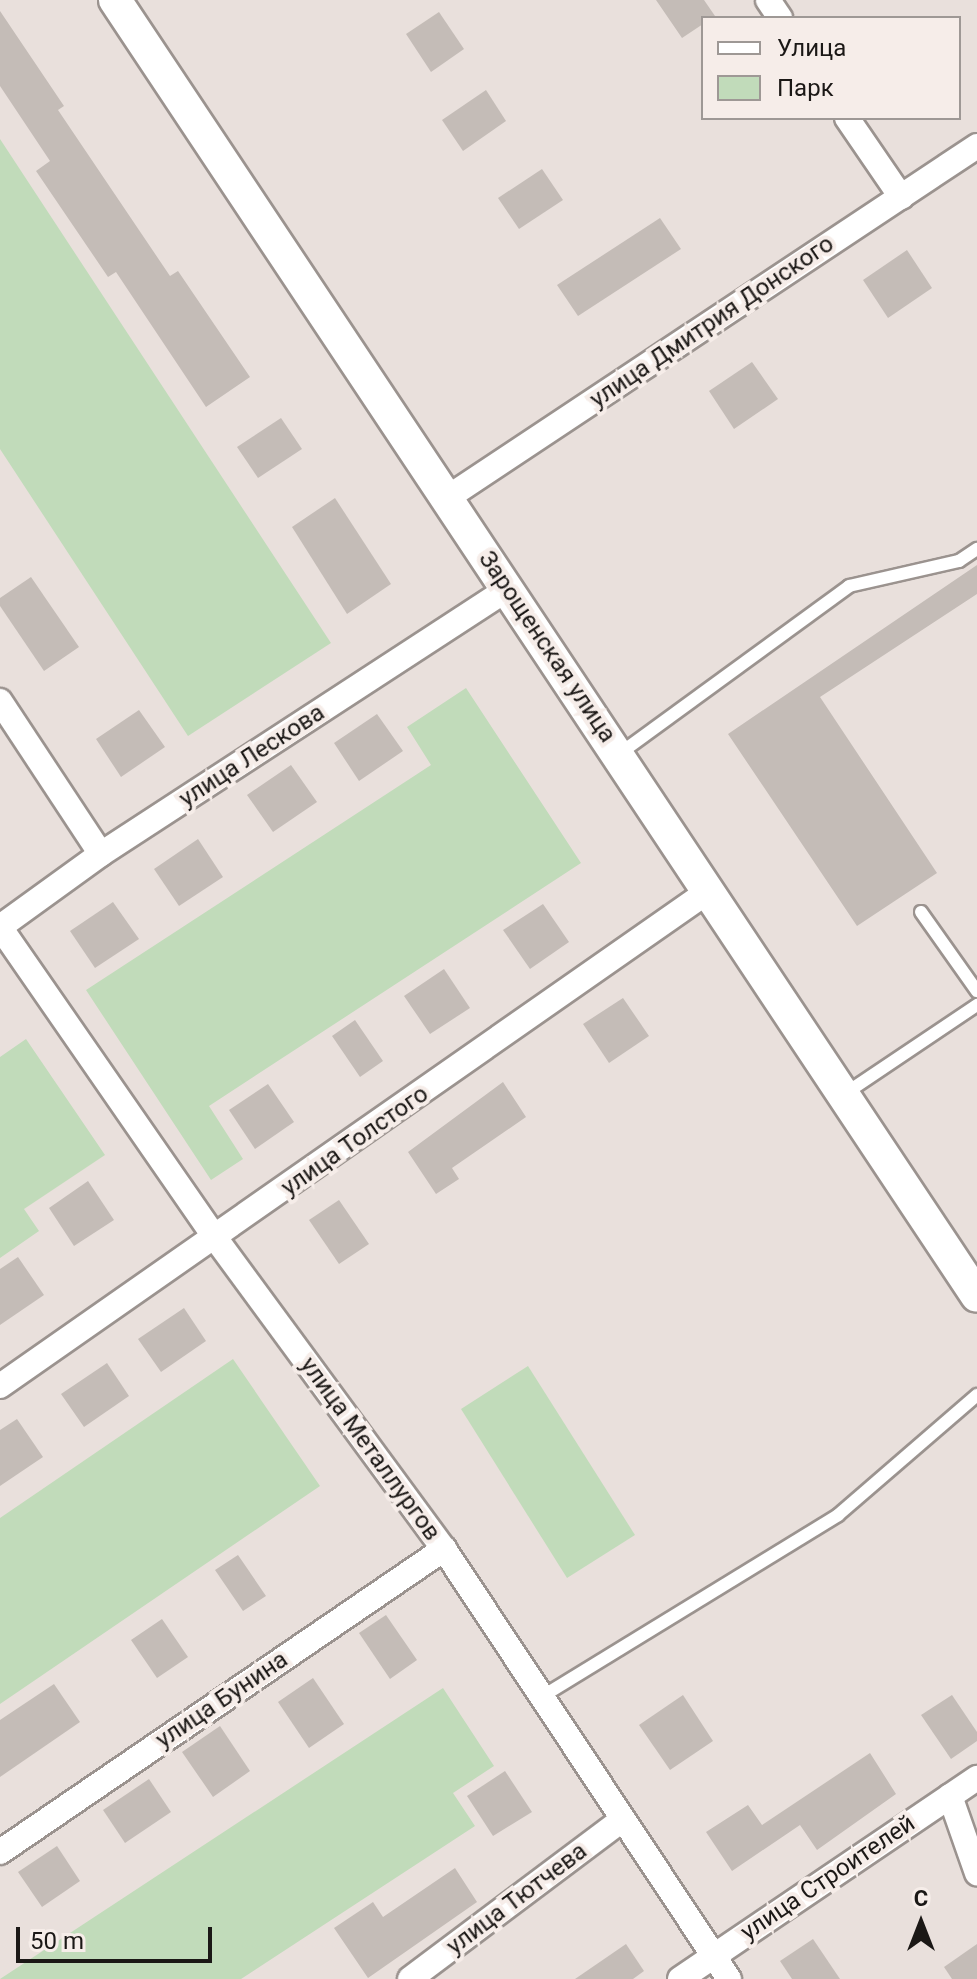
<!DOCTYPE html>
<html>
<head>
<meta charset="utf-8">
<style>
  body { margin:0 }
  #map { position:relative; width:977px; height:1979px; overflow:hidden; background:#e9e0dc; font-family:Roboto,sans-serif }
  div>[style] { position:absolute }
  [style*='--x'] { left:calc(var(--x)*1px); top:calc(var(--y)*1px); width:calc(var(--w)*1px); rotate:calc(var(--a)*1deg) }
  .green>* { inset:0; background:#c1dbba }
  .building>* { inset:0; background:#c4bcb7 }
  .roads { filter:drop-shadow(2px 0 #9b938f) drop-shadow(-2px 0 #9b938f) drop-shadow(0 2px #9b938f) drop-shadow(0 -2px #9b938f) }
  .lane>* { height:12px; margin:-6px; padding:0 6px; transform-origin:6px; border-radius:6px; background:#fff }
  .street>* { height:24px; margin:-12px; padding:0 12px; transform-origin:12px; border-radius:12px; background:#fff }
  .secondary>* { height:32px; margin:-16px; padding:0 16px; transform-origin:16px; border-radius:16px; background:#fff }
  span { translate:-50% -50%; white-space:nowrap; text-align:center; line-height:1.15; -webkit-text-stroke:8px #f6ede9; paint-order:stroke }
  .street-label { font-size:24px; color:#1b1816 }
  .legend { position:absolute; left:701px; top:16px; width:260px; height:104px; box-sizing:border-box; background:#f6ede9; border:2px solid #9e9895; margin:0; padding:10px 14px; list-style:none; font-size:24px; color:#1b1816 }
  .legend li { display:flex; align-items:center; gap:16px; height:40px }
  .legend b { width:40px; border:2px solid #9e9895 }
  .north { position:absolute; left:881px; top:1883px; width:80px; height:80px; -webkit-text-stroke:6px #f6ede9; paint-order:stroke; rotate:0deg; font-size:22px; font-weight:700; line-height:32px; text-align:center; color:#1b1816 }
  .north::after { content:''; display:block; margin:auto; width:28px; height:36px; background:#1b1816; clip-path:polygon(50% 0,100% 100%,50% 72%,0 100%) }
  .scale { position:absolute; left:16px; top:1927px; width:196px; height:36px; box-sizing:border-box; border:4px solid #1b1816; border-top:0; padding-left:10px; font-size:24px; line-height:28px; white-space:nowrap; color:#1b1816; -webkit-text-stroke:6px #f6ede9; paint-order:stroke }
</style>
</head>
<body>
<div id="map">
  <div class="green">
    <i style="clip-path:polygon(0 139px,331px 643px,188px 736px,0 449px)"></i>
    <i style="clip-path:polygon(466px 688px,581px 863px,209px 1106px,243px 1159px,211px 1180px,86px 990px,431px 765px,407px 727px)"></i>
    <i style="clip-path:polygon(26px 1039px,105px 1155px,24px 1209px,39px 1231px,0 1258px,0 1057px)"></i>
    <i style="clip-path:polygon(233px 1359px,320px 1486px,0 1704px,0 1518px)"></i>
    <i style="clip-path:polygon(528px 1366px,635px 1535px,567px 1578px,461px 1409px)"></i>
    <i style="clip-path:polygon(443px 1688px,494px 1766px,453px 1793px,475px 1826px,241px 1979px,0 1979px)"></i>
  </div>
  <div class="building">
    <i style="clip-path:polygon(656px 0,704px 0,715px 16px,703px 18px,703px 24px,682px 38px)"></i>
    <i style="clip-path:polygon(0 11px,64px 106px,58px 110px,170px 276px,178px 271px,250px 377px,206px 407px,116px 272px,108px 277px,36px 171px,50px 161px,0 86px)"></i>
    <i style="clip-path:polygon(439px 12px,464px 49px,431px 72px,406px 34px)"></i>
    <i style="clip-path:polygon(486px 90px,506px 121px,463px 151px,442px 120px)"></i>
    <i style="clip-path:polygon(542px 169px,563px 200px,519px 229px,498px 198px)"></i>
    <i style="clip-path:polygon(660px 218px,681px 249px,578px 316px,557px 285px)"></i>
    <i style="clip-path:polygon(907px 250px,932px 288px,888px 318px,863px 280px)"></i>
    <i style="clip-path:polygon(752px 362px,778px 399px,734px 429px,709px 391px)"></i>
    <i style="clip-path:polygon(281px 418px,302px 449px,258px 478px,237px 447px)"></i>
    <i style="clip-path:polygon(335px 498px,391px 584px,347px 614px,292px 527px)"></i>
    <i style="clip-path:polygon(977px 565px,977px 594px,820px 697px,937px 873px,857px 926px,728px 734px)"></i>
    <i style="clip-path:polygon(31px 577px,79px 647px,44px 671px,0 606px,0 598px)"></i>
    <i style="clip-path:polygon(139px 710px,165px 747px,121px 777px,96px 739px)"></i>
    <i style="clip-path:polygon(377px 714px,403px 751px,359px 781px,334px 743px)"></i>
    <i style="clip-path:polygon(291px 765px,317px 802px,273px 832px,247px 795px)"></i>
    <i style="clip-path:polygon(198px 839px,223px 877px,179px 906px,154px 869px)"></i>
    <i style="clip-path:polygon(113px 902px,139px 939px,95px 968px,70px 931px)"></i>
    <i style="clip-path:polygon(543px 904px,569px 942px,530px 969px,503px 930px)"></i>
    <i style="clip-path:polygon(444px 969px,470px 1008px,430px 1034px,404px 996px)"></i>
    <i style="clip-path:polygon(623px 998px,649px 1036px,609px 1063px,583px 1024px)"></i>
    <i style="clip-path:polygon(355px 1020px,383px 1061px,360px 1077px,332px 1036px)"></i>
    <i style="clip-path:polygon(503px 1082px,526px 1117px,452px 1168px,459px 1179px,436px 1194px,408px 1152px)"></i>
    <i style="clip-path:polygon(268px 1084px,294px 1122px,255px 1149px,229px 1110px)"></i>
    <i style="clip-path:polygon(88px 1181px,114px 1220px,74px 1246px,49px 1208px)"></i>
    <i style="clip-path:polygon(339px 1200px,369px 1244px,339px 1264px,309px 1220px)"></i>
    <i style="clip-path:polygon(18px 1257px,44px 1295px,0 1325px,0 1269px)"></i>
    <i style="clip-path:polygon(184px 1308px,206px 1341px,161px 1372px,138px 1339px)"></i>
    <i style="clip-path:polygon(107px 1363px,129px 1396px,84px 1427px,61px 1394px)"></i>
    <i style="clip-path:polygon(17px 1419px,43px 1457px,0 1486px,0 1430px)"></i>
    <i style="clip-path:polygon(238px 1555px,266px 1596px,243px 1611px,215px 1570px)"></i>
    <i style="clip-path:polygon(386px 1615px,417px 1660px,390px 1679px,359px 1633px)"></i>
    <i style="clip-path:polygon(162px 1619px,188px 1657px,157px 1678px,131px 1640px)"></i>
    <i style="clip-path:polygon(313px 1678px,344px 1724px,309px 1748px,278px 1702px)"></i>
    <i style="clip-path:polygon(54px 1684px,80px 1722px,0 1777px,0 1720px)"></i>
    <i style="clip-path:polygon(683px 1695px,713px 1741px,670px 1770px,639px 1725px)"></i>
    <i style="clip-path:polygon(952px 1695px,977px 1732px,977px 1741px,951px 1759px,921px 1715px)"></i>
    <i style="clip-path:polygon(220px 1726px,250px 1771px,213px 1797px,182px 1752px)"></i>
    <i style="clip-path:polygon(870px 1753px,896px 1794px,817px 1850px,800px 1825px,732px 1871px,706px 1832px,748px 1805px,762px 1825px)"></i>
    <i style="clip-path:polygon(505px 1771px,532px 1812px,493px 1836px,467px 1796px)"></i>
    <i style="clip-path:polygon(149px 1779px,171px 1812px,125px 1843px,103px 1810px)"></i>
    <i style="clip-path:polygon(57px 1846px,80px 1881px,42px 1907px,18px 1872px)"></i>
    <i style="clip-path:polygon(455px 1868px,477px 1902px,368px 1978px,334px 1928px,373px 1902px,383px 1917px)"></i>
    <i style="clip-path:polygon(813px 1939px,840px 1979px,792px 1979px,780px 1961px)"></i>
    <i style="clip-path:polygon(626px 1944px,644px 1971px,633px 1979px,575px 1979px)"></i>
    <i style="clip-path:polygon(977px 1944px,977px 1979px,952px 1979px,944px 1967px)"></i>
  </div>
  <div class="roads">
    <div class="lane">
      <i style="--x:619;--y:754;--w:285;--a:-36.1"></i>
      <i style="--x:849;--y:586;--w:113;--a:-12.8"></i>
      <i style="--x:959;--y:561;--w:22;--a:-34"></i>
      <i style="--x:921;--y:912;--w:97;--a:54.7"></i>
      <i style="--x:846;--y:1093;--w:158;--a:-33.9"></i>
      <i style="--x:543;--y:1696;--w:346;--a:-31.5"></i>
      <i style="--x:838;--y:1515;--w:184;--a:-40.8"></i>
    </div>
    <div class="street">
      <i style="--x:768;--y:0;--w:22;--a:56"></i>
      <i style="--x:847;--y:118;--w:96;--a:55.6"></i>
      <i style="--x:447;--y:498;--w:636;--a:-33.59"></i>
      <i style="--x:0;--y:701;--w:183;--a:56.6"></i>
      <i style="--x:0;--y:927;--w:379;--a:55.3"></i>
      <i style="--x:216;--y:1239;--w:385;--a:53.7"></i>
      <i style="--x:444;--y:1549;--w:516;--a:56.46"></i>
      <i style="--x:0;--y:927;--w:125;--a:-35.9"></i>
      <i style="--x:101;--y:854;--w:485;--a:-33.1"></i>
      <i style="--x:0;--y:1386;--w:862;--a:-34.94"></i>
      <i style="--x:950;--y:1796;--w:82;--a:70.7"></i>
      <i style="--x:0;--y:1852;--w:538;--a:-34.31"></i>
      <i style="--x:410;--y:1979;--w:266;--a:-36.9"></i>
      <i style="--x:680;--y:1979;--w:359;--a:-34.1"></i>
    </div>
    <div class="secondary">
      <i style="--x:115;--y:0;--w:1556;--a:56.37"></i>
    </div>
  </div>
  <div class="street-label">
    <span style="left:712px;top:322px;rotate:-34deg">улица Дмитрия Донского</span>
    <span style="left:547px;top:647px;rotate:56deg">Зарощенская улица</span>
    <span style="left:252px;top:756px;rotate:-33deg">улица Лескова</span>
    <span style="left:355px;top:1141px;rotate:-35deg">улица Толстого</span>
    <span style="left:370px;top:1449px;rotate:54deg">улица Металлургов</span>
    <span style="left:222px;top:1700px;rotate:-34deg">улица Бунина</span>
    <span style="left:828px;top:1878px;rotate:-34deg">улица Строителей</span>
    <span style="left:517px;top:1899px;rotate:-37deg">улица Тютчева</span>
  </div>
  <ul class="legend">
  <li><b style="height:10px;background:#fff"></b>Улица</li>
  <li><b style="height:22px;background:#c1dbba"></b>Парк</li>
  </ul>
  <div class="north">С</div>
  <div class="scale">50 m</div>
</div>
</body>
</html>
